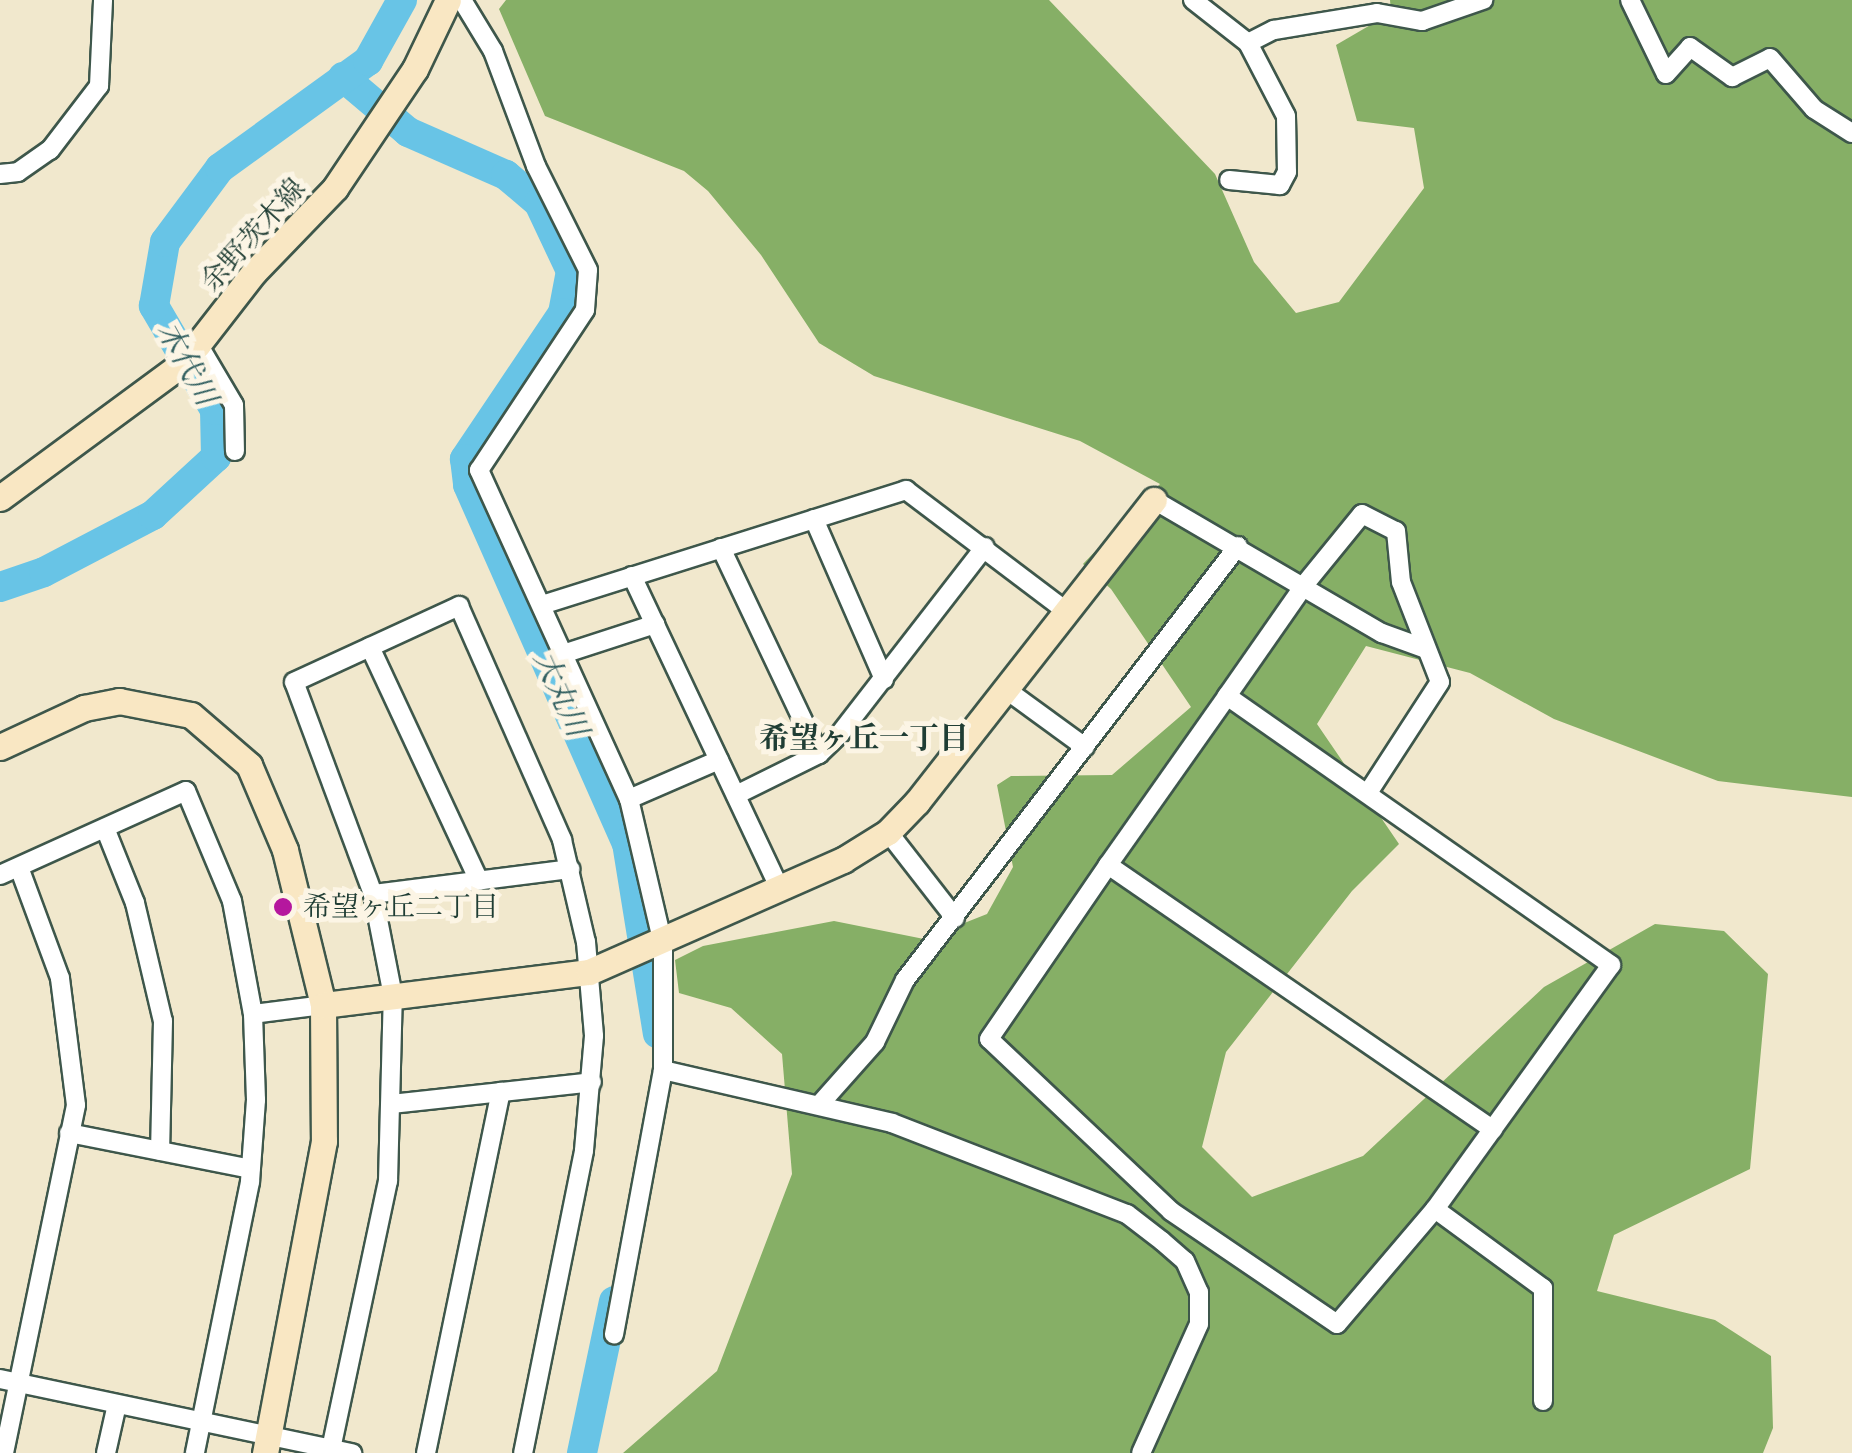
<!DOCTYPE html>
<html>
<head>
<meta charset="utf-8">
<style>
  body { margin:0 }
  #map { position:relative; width:1852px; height:1453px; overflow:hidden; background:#f1e8cd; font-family:"IM FELL French Canon","Noto Serif JP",serif }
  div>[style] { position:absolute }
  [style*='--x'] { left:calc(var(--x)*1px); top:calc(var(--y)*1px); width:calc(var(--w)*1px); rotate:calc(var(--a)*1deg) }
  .forest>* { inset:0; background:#86af66 }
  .river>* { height:30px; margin:-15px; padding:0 15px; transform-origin:15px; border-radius:15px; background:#68c4e6 }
  .roads { filter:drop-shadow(2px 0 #3e574b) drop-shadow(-2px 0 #3e574b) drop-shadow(0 2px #3e574b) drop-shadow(0 -2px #3e574b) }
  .street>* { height:18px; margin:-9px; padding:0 9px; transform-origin:9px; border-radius:9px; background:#fff }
  .secondary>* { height:25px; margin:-12.5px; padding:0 12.5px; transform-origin:12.5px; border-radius:12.5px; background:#f9e7c3 }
  .dots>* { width:28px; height:28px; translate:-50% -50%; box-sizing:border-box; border:5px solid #fcf5e5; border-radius:50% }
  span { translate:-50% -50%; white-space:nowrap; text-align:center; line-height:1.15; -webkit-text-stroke:10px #fcf5e5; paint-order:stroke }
  .street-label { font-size:28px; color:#1f3d34 }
  .poi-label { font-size:28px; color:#1f3d34 }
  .left { translate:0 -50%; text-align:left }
  .water-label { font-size:30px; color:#315f60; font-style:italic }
  .neighbourhood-label { font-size:30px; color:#1f3d34; font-weight:700 }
</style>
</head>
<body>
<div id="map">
  <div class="forest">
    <i style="clip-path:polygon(506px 0,1049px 0,1215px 174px,1254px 262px,1296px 313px,1339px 302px,1424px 188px,1414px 128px,1357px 121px,1336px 45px,1391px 13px,1390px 0,1852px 0,1852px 797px,1718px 781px,1554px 719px,1470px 673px,1366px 646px,1317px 724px,1399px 844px,1352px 891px,1226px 1052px,1202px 1147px,1252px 1197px,1363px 1156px,1544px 987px,1655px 924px,1724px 931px,1768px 974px,1750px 1169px,1614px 1235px,1597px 1291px,1715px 1320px,1771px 1356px,1773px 1428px,1763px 1453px,623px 1453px,717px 1371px,792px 1174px,782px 1054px,731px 1008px,679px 993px,675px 960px,703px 946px,834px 921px,924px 939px,987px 914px,1013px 867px,997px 785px,1011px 776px,1112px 775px,1191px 707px,1111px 589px,1083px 564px,1160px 484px,1080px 441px,874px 376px,819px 343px,761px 255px,708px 191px,684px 171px,545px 116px,499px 9px)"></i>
  </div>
  <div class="river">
    <i style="--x:343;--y:77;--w:85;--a:40.2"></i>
    <i style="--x:408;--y:132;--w:107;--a:23.7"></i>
    <i style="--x:506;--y:175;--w:43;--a:40.3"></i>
    <i style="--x:539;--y:203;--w:75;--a:64.8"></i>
    <i style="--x:571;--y:271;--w:43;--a:100.8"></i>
    <i style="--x:563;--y:313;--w:176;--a:123.9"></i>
    <i style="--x:465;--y:459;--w:26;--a:83"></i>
    <i style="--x:468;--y:485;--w:392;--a:66.1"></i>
    <i style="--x:627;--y:843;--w:193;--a:80.8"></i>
    <i style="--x:0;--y:587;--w:46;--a:-18.8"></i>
    <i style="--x:44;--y:572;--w:123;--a:-27.6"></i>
    <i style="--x:153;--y:515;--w:86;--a:-42.6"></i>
    <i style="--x:216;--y:457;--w:47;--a:-91.2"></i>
    <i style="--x:215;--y:410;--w:121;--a:-120.4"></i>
    <i style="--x:154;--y:306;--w:65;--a:-80.2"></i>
    <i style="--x:165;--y:242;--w:92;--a:-53.4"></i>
    <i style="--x:220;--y:168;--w:183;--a:-35.9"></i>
    <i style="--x:368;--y:61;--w:70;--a:-60.9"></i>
    <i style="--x:582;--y:1453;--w:155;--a:-78.1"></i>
  </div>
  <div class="roads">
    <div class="street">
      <i style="--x:462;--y:0;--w:60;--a:58.7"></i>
      <i style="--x:493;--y:51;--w:123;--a:69.5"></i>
      <i style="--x:536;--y:166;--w:116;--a:63.4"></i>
      <i style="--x:588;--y:270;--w:40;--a:94.3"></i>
      <i style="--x:585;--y:310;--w:192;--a:123.5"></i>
      <i style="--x:479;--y:470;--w:362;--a:65.5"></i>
      <i style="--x:629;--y:799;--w:149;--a:76.8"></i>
      <i style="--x:663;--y:944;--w:126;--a:90"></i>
      <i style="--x:663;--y:1070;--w:269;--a:100.5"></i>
      <i style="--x:1193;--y:0;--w:70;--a:38"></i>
      <i style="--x:1248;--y:43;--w:82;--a:62.5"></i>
      <i style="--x:1286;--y:116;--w:56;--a:89"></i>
      <i style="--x:1287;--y:172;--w:15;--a:118"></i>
      <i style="--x:1280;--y:185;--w:51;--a:-174.4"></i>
      <i style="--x:1630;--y:0;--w:82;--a:64.1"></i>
      <i style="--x:1666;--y:74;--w:36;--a:-48"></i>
      <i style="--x:1690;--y:47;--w:52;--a:35.5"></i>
      <i style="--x:1732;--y:77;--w:42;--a:-26.6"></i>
      <i style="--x:1770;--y:58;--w:67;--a:49.2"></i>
      <i style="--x:1814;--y:109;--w:45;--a:32.3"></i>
      <i style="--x:1248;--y:43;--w:29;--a:-27"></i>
      <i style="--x:1274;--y:30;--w:104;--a:-9.4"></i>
      <i style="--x:1377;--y:13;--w:46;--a:10.1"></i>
      <i style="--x:1422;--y:21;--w:65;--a:-19"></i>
      <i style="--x:0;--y:174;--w:18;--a:-6"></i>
      <i style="--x:18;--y:172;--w:39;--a:-35"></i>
      <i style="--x:50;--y:150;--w:81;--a:-52.6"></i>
      <i style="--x:99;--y:86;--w:86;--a:-87.3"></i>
      <i style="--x:198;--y:344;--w:71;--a:59.5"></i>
      <i style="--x:234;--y:405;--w:46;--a:88.8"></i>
      <i style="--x:1154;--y:500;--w:264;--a:30.3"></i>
      <i style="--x:1382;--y:633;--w:47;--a:20"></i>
      <i style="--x:814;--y:519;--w:175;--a:66.4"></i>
      <i style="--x:721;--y:548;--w:228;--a:64.6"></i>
      <i style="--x:632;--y:576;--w:346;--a:64.7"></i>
      <i style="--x:545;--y:604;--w:379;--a:-17.5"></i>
      <i style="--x:906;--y:490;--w:201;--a:37.1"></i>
      <i style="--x:370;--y:647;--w:258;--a:65"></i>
      <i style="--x:566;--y:653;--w:94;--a:-18"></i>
      <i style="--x:1004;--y:688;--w:100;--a:36.1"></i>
      <i style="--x:1227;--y:696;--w:469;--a:35"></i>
      <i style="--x:1611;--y:965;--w:301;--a:125.8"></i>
      <i style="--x:1435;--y:1209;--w:151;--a:130.4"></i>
      <i style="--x:1337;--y:1324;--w:201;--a:-145.8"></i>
      <i style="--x:1171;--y:1211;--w:250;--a:-136.6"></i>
      <i style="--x:989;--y:1039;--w:211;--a:-55.6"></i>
      <i style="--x:1108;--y:865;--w:207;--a:-54.8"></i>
      <i style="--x:1227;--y:696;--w:136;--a:-55.1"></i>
      <i style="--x:1305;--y:584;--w:90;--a:-50.8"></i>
      <i style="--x:1362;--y:514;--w:38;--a:27"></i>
      <i style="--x:1396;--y:531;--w:51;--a:84.4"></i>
      <i style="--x:1401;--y:582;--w:107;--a:68.7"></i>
      <i style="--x:1440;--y:682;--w:132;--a:123"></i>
      <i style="--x:736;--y:795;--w:93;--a:-26.3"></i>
      <i style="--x:819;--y:754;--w:28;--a:-44"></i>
      <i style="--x:839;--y:735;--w:238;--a:-52.2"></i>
      <i style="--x:629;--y:799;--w:98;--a:-23.4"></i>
      <i style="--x:105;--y:828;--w:81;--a:68.2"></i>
      <i style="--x:135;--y:903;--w:121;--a:76.7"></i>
      <i style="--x:163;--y:1021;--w:130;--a:91.3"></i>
      <i style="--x:888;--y:832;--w:109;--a:52.1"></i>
      <i style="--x:1108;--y:865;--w:467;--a:34.5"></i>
      <i style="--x:0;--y:875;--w:204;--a:-24.3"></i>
      <i style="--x:186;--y:791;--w:119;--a:67.3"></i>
      <i style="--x:232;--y:901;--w:115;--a:79.5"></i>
      <i style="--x:253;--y:1014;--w:86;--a:88"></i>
      <i style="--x:256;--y:1100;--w:82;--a:94.2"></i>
      <i style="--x:250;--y:1182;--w:277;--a:101.5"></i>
      <i style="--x:373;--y:894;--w:199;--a:-7.2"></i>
      <i style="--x:253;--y:1014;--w:71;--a:-7.3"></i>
      <i style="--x:663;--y:1070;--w:235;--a:13"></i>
      <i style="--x:892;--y:1123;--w:252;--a:21.2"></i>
      <i style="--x:1127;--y:1214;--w:44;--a:37.6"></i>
      <i style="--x:1162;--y:1241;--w:30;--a:41"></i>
      <i style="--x:1185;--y:1261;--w:34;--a:66"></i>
      <i style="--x:1199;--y:1292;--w:32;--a:90"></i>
      <i style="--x:1199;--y:1324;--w:141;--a:114.2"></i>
      <i style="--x:391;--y:1104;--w:202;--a:-6.2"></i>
      <i style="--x:820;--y:1104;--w:83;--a:-48.4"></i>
      <i style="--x:875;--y:1042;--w:69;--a:-64.2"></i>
      <i style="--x:905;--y:980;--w:547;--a:-52.5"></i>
      <i style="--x:69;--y:1133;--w:185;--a:11.2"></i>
      <i style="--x:1435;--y:1209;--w:134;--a:36.2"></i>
      <i style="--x:1543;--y:1288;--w:113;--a:90"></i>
      <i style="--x:0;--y:1379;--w:360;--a:11.9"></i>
      <i style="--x:331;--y:1449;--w:274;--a:-78"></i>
      <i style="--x:388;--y:1181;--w:185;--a:-88.5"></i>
      <i style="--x:393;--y:996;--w:104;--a:-101.1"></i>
      <i style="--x:373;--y:894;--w:226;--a:-110.4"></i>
      <i style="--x:294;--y:682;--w:182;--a:-24.7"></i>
      <i style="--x:459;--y:606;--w:256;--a:66.2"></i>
      <i style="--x:562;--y:840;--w:105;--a:76.8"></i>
      <i style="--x:586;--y:942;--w:94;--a:85.1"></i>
      <i style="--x:594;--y:1036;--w:115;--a:95"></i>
      <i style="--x:584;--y:1151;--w:308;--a:101.4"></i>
      <i style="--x:4;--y:1453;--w:355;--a:-78.3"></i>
      <i style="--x:76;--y:1105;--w:128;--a:-97.2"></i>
      <i style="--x:60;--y:978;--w:118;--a:-110.3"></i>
      <i style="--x:106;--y:1453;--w:50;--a:-77.3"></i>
      <i style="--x:426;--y:1453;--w:369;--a:-78.3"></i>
    </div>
    <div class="secondary">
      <i style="--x:0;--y:498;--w:217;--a:-36.4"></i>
      <i style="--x:175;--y:369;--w:34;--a:-47"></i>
      <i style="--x:198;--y:344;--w:91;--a:-52.1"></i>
      <i style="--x:254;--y:272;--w:117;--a:-46"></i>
      <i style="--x:335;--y:188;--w:143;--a:-56.1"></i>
      <i style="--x:415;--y:69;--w:76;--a:-64.4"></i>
      <i style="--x:0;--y:747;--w:93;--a:-24.9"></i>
      <i style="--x:84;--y:708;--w:36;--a:-11"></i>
      <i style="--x:119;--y:701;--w:73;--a:11"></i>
      <i style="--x:191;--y:715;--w:77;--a:40.8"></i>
      <i style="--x:249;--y:765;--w:92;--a:67"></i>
      <i style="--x:285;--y:850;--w:160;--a:76.2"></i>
      <i style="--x:323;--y:1005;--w:136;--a:89.6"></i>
      <i style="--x:324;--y:1141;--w:318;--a:100.7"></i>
      <i style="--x:323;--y:1005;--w:268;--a:-7.1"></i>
      <i style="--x:589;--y:972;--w:278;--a:-23.8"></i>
      <i style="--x:843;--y:860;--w:53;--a:-31.9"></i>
      <i style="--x:888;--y:832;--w:42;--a:-46"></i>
      <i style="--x:917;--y:802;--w:384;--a:-51.9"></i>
    </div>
  </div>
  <div class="dots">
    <i style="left:283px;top:907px;background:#b5179e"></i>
  </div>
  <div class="street-label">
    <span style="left:253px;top:235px;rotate:-48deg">余野茨木線</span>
  </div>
  <div class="poi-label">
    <span class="left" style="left:303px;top:907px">希望ヶ丘二丁目</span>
  </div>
  <div class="water-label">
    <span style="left:186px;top:364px;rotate:61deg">木代川</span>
    <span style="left:560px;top:694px;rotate:66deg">大丸川</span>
  </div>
  <div class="neighbourhood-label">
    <span style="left:864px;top:739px">希望ヶ丘一丁目</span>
  </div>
</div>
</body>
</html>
